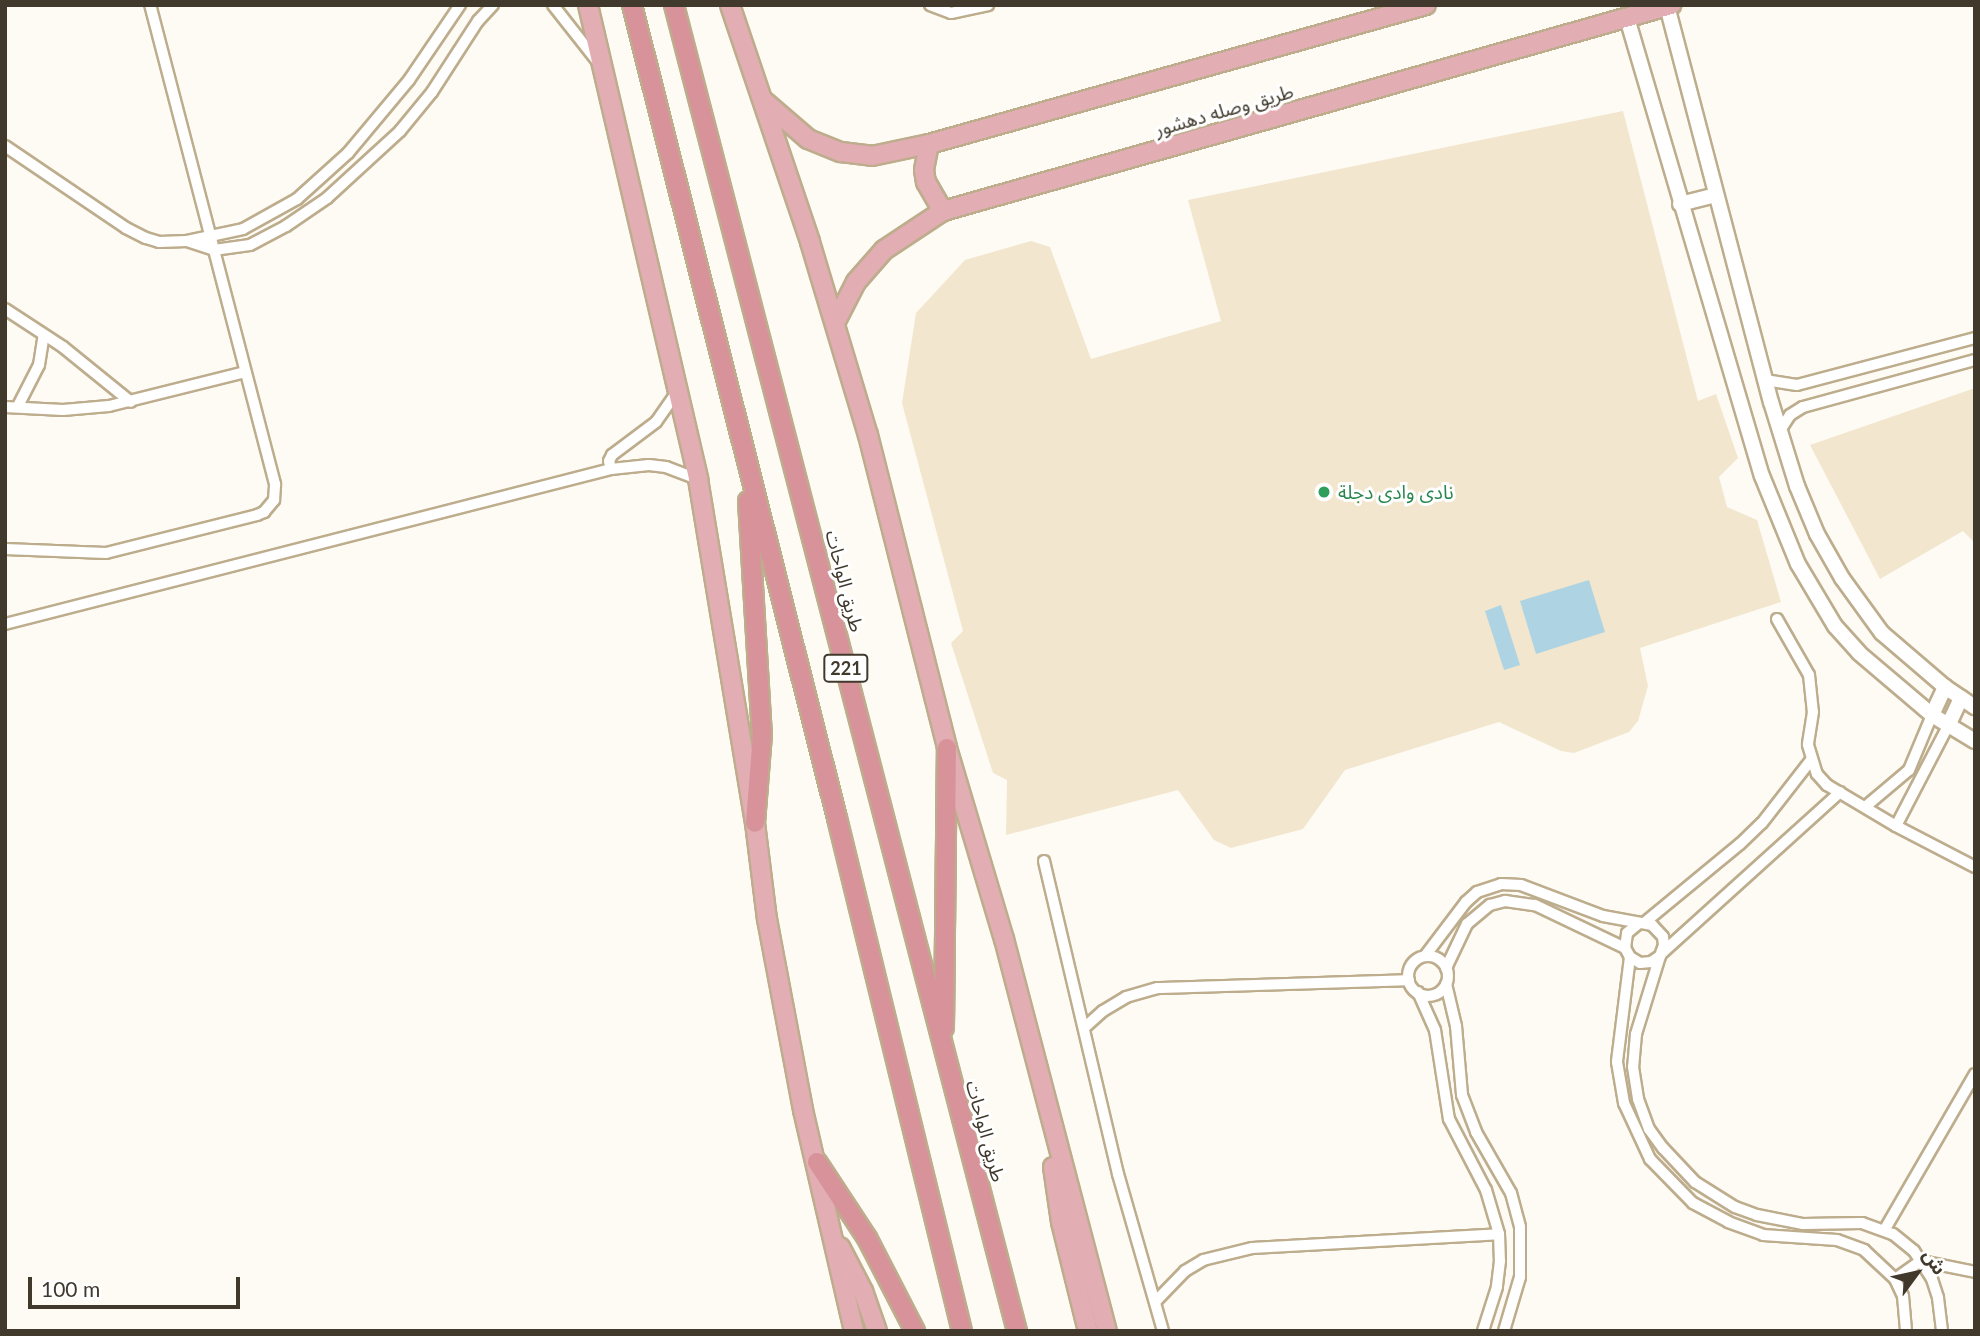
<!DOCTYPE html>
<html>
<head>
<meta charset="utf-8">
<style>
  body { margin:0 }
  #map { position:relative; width:1980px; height:1336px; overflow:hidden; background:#fefbf4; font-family:Lato,"Noto Sans Arabic",sans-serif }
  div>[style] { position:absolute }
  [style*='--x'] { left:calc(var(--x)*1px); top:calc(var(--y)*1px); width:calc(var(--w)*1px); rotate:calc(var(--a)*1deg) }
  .green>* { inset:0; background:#f2e6ce }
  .water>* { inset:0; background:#aed4e3 }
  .roads { filter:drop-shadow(2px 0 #bdad8d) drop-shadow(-2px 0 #bdad8d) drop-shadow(0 2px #bdad8d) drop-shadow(0 -2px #bdad8d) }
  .minor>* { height:10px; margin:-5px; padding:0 5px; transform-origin:5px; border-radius:5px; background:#fff }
  .minor>.ring { margin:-5px; padding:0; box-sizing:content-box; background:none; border:10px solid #fff; border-radius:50% }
  .tertiary>* { height:14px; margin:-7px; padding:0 7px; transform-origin:7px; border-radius:7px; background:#fff }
  .primary>* { height:18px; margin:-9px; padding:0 9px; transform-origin:9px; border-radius:9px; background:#e2adb3 }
  .trunk>* { height:18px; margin:-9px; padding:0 9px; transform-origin:9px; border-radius:9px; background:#d8929a }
  .dots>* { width:19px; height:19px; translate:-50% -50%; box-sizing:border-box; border:4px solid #fff; border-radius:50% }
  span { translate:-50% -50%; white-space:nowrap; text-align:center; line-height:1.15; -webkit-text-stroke:6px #fff; paint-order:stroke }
  .shield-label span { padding:2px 5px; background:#fff; border:2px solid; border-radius:5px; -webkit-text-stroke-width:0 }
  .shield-label { font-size:18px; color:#40392c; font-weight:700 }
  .street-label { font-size:19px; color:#40392c }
  .leisure-label { font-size:19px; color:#27864d }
  .left { translate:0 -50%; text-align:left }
  .frame { position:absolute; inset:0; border:7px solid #40392c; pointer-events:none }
  .north { position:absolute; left:1882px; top:1238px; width:70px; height:70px; -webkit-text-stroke:5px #fff; paint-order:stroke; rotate:57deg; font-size:19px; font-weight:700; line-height:28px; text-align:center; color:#40392c }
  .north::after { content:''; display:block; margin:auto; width:24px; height:32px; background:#40392c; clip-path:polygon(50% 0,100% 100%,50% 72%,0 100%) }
  .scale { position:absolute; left:28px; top:1277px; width:212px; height:32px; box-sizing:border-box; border:4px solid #40392c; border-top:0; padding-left:9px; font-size:21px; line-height:24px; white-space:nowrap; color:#40392c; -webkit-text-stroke:5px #fff; paint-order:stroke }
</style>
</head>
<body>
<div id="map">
  <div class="green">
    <i style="clip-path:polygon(1623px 111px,1698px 401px,1716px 394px,1738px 458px,1719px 477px,1727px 507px,1757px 520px,1781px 602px,1640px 648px,1648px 686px,1638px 721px,1629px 732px,1574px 753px,1561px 751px,1499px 722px,1345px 770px,1303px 829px,1231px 848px,1214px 840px,1178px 790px,1006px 835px,1007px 780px,993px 773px,951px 643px,963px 631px,902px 403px,916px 313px,965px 260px,1031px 241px,1050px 247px,1091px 359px,1221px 321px,1188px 200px)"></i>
    <i style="clip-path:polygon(1975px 388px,1975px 543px,1963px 531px,1880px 579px,1810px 445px)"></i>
  </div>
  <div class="water">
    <i style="clip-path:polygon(1589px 580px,1605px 632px,1536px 654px,1520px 601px)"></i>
    <i style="clip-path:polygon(1501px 605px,1520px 665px,1504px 670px,1485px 611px)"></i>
  </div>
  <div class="roads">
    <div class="minor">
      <i style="--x:553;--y:5;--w:71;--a:51.8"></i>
      <i style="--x:930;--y:5;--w:22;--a:21"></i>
      <i style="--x:951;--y:13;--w:38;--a:-12"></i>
      <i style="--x:5;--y:146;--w:146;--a:34.1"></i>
      <i style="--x:126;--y:228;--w:22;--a:27"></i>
      <i style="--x:146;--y:238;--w:14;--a:17"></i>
      <i style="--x:159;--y:242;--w:28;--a:-2"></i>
      <i style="--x:187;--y:241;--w:57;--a:-12.1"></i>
      <i style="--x:243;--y:229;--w:62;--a:-29.1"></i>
      <i style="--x:297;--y:199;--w:69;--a:-42"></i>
      <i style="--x:348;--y:153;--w:95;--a:-50.1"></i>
      <i style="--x:409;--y:80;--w:91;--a:-55.8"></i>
      <i style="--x:187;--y:241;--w:28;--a:18"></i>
      <i style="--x:214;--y:250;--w:36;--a:-8"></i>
      <i style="--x:250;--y:245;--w:41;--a:-27.8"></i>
      <i style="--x:286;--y:226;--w:50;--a:-34.3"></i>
      <i style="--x:327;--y:198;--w:99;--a:-42.5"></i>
      <i style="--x:400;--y:131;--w:50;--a:-50.6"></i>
      <i style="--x:432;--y:92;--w:85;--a:-57.1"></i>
      <i style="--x:478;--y:21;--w:22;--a:-47"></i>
      <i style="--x:5;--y:309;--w:69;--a:33.2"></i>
      <i style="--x:63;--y:347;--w:87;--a:39"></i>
      <i style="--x:1765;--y:380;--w:32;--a:9"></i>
      <i style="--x:1797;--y:385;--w:184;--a:-14.8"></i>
      <i style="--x:18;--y:406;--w:46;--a:-62.9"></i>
      <i style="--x:39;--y:365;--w:30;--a:-81"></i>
      <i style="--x:5;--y:407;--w:58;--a:3"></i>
      <i style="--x:63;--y:410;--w:46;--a:-5"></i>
      <i style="--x:109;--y:406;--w:140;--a:-14"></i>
      <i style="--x:1779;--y:432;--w:20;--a:-57"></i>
      <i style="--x:1790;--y:415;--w:15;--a:-32"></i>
      <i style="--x:1803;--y:407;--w:178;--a:-15.3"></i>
      <i style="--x:611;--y:469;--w:8;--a:-104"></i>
      <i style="--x:609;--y:461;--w:7;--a:-63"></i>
      <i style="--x:612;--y:455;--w:55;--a:-36.9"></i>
      <i style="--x:656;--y:422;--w:38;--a:-55"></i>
      <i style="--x:5;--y:549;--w:101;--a:2.3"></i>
      <i style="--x:106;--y:553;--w:156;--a:-14.1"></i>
      <i style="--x:257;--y:515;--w:8;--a:-23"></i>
      <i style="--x:264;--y:512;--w:16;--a:-50"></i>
      <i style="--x:274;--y:500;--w:16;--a:-86"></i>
      <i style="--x:275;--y:484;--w:495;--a:-104.6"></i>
      <i style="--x:1777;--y:619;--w:64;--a:60.3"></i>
      <i style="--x:1809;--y:675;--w:37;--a:84"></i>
      <i style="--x:1813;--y:712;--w:33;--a:99"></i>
      <i style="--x:1808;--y:745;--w:30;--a:73"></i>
      <i style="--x:1817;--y:774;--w:15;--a:48"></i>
      <i style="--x:1827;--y:785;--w:80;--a:30.7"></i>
      <i style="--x:1896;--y:826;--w:89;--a:27.4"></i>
      <i style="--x:5;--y:624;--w:626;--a:-14.35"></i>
      <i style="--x:611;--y:469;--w:38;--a:-6"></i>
      <i style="--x:649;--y:465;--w:17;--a:7"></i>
      <i style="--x:666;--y:467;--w:34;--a:21"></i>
      <i style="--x:1865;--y:807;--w:57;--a:-40.1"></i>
      <i style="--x:1909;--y:770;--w:60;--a:-67.3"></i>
      <i style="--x:1896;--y:826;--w:113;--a:-62.5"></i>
      <i style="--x:1044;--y:861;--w:322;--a:76.7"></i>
      <i style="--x:1118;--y:1174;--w:163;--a:74"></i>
      <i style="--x:1644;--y:923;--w:124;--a:-39.5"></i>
      <i style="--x:1740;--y:844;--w:30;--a:-44"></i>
      <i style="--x:1762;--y:823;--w:80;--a:-52.1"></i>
      <i style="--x:1662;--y:953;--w:240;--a:-42.1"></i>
      <i style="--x:1425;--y:956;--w:68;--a:-52.8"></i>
      <i style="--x:1466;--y:902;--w:15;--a:-42"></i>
      <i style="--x:1477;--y:892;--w:25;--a:-18"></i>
      <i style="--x:1501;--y:884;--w:20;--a:3"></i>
      <i style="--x:1521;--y:885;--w:88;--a:20.7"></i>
      <i style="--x:1603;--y:916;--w:50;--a:10.4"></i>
      <i style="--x:1652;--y:925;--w:16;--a:47"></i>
      <i style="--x:1663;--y:937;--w:8;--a:83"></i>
      <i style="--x:1664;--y:945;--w:12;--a:110"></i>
      <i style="--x:1660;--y:956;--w:11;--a:146"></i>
      <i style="--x:1651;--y:962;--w:11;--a:175"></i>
      <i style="--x:1640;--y:963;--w:12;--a:-149"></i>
      <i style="--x:1630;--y:957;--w:10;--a:-119"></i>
      <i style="--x:1625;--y:948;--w:15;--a:-82"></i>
      <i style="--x:1627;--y:933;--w:14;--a:-39"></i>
      <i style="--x:1660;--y:956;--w:82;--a:107.1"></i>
      <i style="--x:1636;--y:1034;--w:33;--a:95"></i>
      <i style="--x:1633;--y:1067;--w:32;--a:81"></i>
      <i style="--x:1638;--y:1099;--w:32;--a:70"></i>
      <i style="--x:1649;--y:1129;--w:24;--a:54"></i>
      <i style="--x:1663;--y:1148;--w:47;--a:46.7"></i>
      <i style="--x:1695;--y:1182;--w:47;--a:32"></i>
      <i style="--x:1735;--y:1207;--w:23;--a:20"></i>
      <i style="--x:1757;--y:1215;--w:47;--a:11.1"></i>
      <i style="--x:1803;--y:1224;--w:59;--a:-1"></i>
      <i style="--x:1862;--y:1223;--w:33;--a:20"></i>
      <i style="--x:1893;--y:1234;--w:27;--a:39"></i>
      <i style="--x:1914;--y:1251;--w:33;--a:57"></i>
      <i style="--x:1932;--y:1279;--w:20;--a:72"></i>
      <i style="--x:1938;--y:1298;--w:33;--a:83"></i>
      <i class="ring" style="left:1408px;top:956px;width:30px;height:30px"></i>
      <i style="--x:1630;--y:957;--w:106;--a:97.1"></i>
      <i style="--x:1617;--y:1062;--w:42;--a:80.3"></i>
      <i style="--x:1624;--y:1103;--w:62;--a:65.1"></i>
      <i style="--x:1650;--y:1159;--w:62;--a:45.7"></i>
      <i style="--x:1693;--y:1203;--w:40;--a:28"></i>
      <i style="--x:1728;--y:1222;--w:37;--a:20"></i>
      <i style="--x:1763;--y:1235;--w:74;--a:3.9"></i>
      <i style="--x:1837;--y:1240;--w:29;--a:20"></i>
      <i style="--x:1864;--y:1250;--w:42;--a:43.1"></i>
      <i style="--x:1895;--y:1279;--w:19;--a:65"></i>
      <i style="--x:1903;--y:1296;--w:35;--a:85"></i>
      <i style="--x:1446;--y:968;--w:49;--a:-64.5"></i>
      <i style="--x:1467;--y:924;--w:30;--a:-40"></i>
      <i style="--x:1490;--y:905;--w:16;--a:-15"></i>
      <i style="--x:1505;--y:901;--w:30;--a:8"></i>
      <i style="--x:1535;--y:905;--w:100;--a:25.5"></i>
      <i style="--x:1446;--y:984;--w:43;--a:76.6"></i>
      <i style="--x:1456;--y:1026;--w:69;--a:85"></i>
      <i style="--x:1462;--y:1095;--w:40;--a:69"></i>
      <i style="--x:1476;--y:1132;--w:70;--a:60.2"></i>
      <i style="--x:1511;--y:1193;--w:35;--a:75"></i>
      <i style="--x:1520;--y:1227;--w:50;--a:90"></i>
      <i style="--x:1520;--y:1277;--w:56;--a:106.5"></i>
      <i style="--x:1418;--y:992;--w:42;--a:65.9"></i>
      <i style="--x:1435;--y:1030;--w:90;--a:81.1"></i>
      <i style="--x:1449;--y:1119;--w:80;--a:62.5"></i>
      <i style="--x:1486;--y:1190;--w:46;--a:73.5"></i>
      <i style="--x:1499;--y:1234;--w:27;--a:88"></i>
      <i style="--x:1500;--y:1261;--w:26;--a:97"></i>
      <i style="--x:1497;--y:1287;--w:46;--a:107.7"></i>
      <i style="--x:1084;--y:1028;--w:25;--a:-42"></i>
      <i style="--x:1103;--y:1011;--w:27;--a:-31"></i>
      <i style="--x:1126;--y:997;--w:33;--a:-16"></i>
      <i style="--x:1158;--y:988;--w:251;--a:-1.8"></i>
      <i style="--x:1885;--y:1229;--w:179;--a:-59.9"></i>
      <i style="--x:1895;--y:1279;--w:32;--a:-35"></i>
      <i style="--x:1921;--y:1261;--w:55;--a:11.5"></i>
      <i style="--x:1155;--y:1302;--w:43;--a:-45.9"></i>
      <i style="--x:1185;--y:1271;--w:21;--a:-31"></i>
      <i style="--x:1203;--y:1260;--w:50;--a:-13.8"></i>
      <i style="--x:1252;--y:1248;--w:247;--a:-3.2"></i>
    </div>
    <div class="tertiary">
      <i style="--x:1667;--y:6;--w:409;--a:75.3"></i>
      <i style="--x:1771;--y:402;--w:88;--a:72.8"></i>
      <i style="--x:1797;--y:486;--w:52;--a:67.4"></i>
      <i style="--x:1817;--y:534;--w:51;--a:60.4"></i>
      <i style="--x:1842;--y:578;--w:68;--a:54"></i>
      <i style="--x:1882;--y:633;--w:83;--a:40.6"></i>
      <i style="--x:1945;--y:687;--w:36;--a:34"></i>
      <i style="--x:1627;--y:18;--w:477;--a:73.6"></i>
      <i style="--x:1762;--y:476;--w:95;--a:67.8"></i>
      <i style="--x:1798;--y:564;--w:72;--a:59.2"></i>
      <i style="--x:1835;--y:626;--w:36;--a:48"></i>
      <i style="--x:1859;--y:653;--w:96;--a:40.3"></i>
      <i style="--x:1932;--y:715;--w:50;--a:31.2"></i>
      <i style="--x:1680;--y:204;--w:36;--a:-14"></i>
      <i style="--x:1932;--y:715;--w:31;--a:-65"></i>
      <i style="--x:1948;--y:726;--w:31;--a:-65"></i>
    </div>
    <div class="primary">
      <i style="--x:588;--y:5;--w:487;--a:76.9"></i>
      <i style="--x:698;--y:479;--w:349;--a:80.6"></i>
      <i style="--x:755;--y:823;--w:97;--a:82.9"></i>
      <i style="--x:767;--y:919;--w:194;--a:79.3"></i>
      <i style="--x:803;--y:1110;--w:227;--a:77"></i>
      <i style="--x:730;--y:5;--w:250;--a:71.3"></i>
      <i style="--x:810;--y:242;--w:202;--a:73.3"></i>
      <i style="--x:868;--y:435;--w:323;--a:75.8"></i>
      <i style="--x:947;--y:748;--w:199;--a:73.4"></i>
      <i style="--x:1004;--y:939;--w:405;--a:75.3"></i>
      <i style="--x:764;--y:101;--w:58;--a:40.8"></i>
      <i style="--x:808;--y:139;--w:35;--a:22"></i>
      <i style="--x:841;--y:152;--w:31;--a:7"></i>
      <i style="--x:872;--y:156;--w:58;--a:-11.9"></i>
      <i style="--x:929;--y:144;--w:516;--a:-15.63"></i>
      <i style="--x:929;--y:144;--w:26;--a:101"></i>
      <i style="--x:924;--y:170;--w:12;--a:81"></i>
      <i style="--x:926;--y:182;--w:34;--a:60"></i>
      <i style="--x:835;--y:323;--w:46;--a:-62.9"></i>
      <i style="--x:856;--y:282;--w:43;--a:-48.8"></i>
      <i style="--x:884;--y:250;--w:71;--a:-33.5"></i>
      <i style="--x:943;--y:211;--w:757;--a:-15.8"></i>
      <i style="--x:1053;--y:1167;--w:56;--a:81.7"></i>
      <i style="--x:1061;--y:1222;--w:112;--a:76.1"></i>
      <i style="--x:840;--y:1247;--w:50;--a:62.4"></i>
      <i style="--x:863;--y:1291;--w:42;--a:70.7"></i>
    </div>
    <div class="trunk">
      <i style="--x:632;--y:5;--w:838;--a:75.85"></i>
      <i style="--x:837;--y:818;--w:528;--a:76.31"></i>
      <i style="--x:674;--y:5;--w:1370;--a:75.5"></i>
      <i style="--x:748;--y:501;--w:233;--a:86.6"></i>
      <i style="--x:762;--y:734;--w:89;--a:94.5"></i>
      <i style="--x:944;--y:1028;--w:280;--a:-89.4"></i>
      <i style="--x:817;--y:1162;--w:91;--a:56.7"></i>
      <i style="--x:867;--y:1238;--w:105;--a:62.7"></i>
    </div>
  </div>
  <div class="dots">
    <i style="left:1324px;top:492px;background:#2e9e5b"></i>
  </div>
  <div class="shield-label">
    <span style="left:846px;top:668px">221</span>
  </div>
  <div class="street-label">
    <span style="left:1224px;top:110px;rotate:-16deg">طريق وصله دهشور</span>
    <span style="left:845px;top:581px;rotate:76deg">طريق الواحات</span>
    <span style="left:986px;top:1131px;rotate:75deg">طريق الواحات</span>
  </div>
  <div class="leisure-label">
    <span class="left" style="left:1338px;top:492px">نادى وادى دجلة</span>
  </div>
  <div class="frame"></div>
  <div class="north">ش</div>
  <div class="scale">100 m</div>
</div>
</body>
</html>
